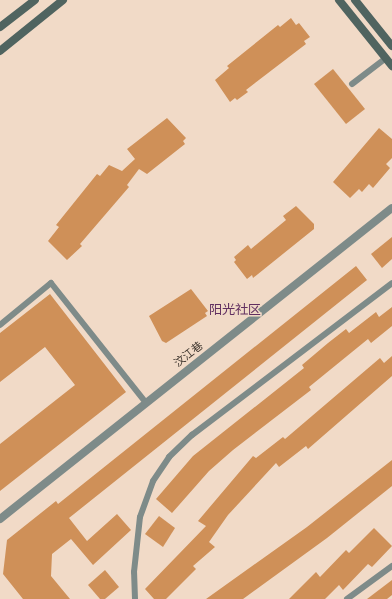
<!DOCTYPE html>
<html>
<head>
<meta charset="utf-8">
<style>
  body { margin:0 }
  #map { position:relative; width:392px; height:599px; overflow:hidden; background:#f1dac7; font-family:Karla,"Noto Sans SC",sans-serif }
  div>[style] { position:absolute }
  .building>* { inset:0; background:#cf9058 }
  .lane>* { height:6px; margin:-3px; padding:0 3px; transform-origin:3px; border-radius:3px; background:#7e8b89 }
  .street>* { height:8px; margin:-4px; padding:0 4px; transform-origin:4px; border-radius:4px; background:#7e8b89 }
  .secondary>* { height:8px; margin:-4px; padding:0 4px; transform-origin:4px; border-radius:4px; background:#506460 }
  span { translate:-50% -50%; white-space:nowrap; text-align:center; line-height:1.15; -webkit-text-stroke:3px #f1dac7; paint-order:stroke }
  .street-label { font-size:11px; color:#3e352e }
  .quarter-label { font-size:13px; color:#612f60 }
</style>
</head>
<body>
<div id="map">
  <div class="building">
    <i style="clip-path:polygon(291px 18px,296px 25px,299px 23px,310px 37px,304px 41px,306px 44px,246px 90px,248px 92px,237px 100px,235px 98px,230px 102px,215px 80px,229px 68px,227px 66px,278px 25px,280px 27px)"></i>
    <i style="clip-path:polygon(333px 69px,365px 109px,346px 124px,314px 84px)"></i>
    <i style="clip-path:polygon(167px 118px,186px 138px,183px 141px,185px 144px,147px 174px,139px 169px,127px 185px,129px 187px,80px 244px,82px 246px,67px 260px,48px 241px,59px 227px,56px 225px,97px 174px,100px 176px,109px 165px,122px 171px,135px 159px,127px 149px)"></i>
    <i style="clip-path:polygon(379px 128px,392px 139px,392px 158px,386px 164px,390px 168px,373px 188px,369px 184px,362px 192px,359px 189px,350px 198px,333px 182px)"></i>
    <i style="clip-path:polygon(296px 206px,314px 224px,314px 229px,253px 278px,252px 275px,247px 279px,234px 262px,236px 260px,234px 257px,248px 245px,251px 249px,286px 220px,283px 216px)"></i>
    <i style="clip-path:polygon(392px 237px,392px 259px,382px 268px,371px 254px)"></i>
    <i style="clip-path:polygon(356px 266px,367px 280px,69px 518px,87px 541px,117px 514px,131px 530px,93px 565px,71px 539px,52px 554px,51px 576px,70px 599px,23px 599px,3px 574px,7px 540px,56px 501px,58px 504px)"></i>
    <i style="clip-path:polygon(191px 289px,208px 311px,205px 313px,207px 316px,166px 343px,162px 341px,149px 316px)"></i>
    <i style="clip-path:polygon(50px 294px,126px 392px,0 491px,0 444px,75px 385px,45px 347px,0 382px,0 333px)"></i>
    <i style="clip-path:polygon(392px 307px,392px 326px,371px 343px,368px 339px,309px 387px,311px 390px,233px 450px,209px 471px,172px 513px,156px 499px,193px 456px,304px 368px,302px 365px,328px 343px,346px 329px,349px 333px,376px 312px,379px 317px)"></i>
    <i style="clip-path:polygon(392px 356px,392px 376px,308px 449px,306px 446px,279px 467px,276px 463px,228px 515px,209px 542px,215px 547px,193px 566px,196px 569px,166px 599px,154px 599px,145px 589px,206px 526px,198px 521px,253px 456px,256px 458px,283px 437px,285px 439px,380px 358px,384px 363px)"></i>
    <i style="clip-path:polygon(392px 460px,392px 486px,327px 538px,243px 599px,206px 599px,307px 527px)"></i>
    <i style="clip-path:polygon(159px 516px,175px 528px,163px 547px,145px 534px)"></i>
    <i style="clip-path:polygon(374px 528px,392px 546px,372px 567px,368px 564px,343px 590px,339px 585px,325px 599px,289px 599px,316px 572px,320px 577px,346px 550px,349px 553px)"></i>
    <i style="clip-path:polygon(105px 570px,119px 587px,105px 599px,100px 599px,88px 585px)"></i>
    <i style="clip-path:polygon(392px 580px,392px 595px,387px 599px,367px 599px)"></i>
  </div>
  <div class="lane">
    <i style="left:352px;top:84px;width:43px;rotate:-37.4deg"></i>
    <i style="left:0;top:325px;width:66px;rotate:-39.5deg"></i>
    <i style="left:51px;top:283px;width:153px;rotate:51.6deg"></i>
    <i style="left:135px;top:599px;width:27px;rotate:-92deg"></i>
    <i style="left:134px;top:572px;width:55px;rotate:-83.8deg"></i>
    <i style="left:140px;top:517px;width:38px;rotate:-70deg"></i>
    <i style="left:153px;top:481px;width:29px;rotate:-56deg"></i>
    <i style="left:169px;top:457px;width:32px;rotate:-44deg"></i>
    <i style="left:192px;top:435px;width:251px;rotate:-37.2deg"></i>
    <i style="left:347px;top:599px;width:56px;rotate:-36.3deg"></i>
  </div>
  <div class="street">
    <i style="left:0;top:519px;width:500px;rotate:-38.43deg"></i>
  </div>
  <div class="secondary">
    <i style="left:339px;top:0;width:85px;rotate:51.2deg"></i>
    <i style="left:355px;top:0;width:59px;rotate:51.2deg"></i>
    <i style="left:0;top:27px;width:44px;rotate:-37.6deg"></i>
    <i style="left:0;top:51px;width:81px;rotate:-39deg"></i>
  </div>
  <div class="street-label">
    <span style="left:189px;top:355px;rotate:-38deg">汶江巷</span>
  </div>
  <div class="quarter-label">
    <span style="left:235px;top:310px">阳光社区</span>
  </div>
</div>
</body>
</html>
